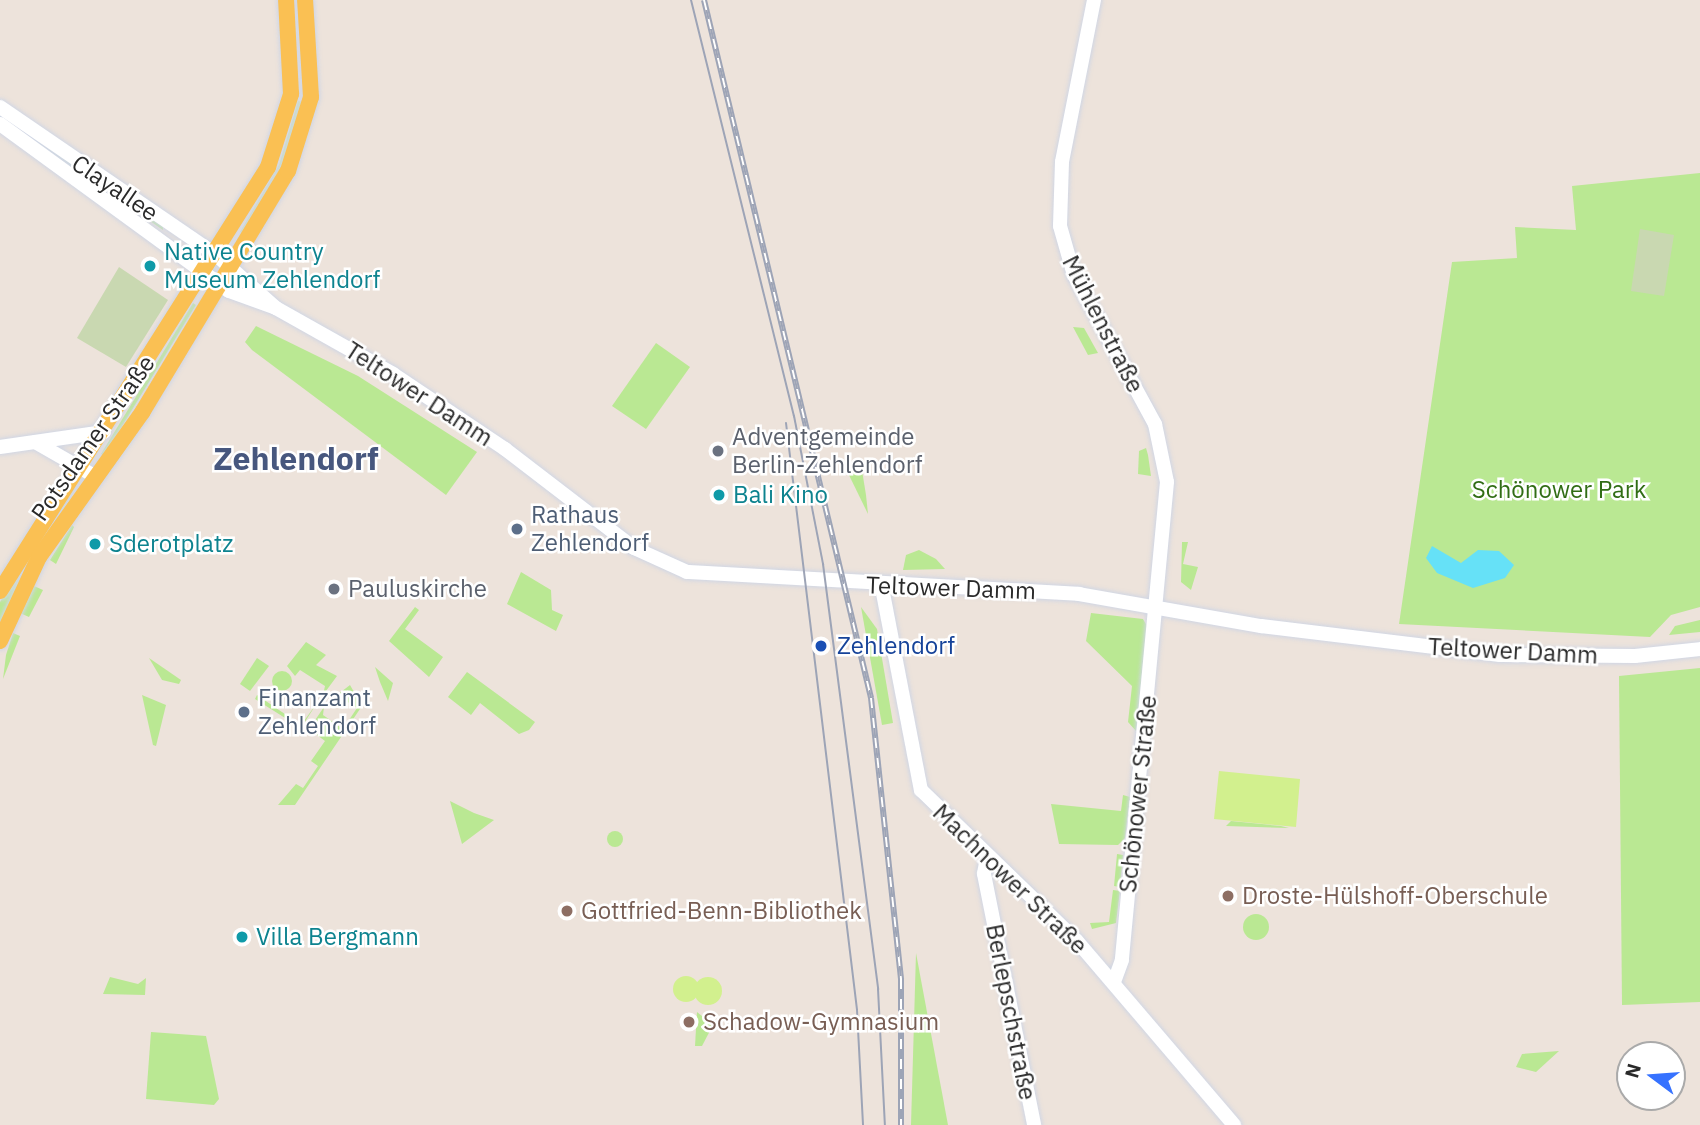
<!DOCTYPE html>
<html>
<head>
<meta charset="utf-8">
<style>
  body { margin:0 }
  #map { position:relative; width:1700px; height:1125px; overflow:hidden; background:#ede3db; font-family:"IBM Plex Sans",sans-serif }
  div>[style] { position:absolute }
  .green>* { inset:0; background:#bae893 }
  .round { border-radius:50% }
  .cemetery>* { inset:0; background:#c9d8b1 }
  .pitch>* { inset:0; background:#d2f08e }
  .water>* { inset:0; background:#66e1f7 }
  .roads { filter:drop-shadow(0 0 2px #d0d6e4) drop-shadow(0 0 2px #d0d6e4) }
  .secondary>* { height:14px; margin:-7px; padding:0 7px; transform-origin:7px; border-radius:7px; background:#fff }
  .primary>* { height:16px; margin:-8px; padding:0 8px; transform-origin:8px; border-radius:8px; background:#fac053 }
  .tram>* { height:2px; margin:-1px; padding:0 1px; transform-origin:1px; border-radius:1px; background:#9da4b6 }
  .rail>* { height:6px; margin-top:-3px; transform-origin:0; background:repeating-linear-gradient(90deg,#fff 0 10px,#9da4b6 0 20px); box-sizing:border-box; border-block:2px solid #9da4b6 }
  .dots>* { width:19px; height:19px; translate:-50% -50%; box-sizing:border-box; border:4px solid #fff; border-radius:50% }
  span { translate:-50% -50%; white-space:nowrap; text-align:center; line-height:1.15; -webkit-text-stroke:5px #fff; paint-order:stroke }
  .street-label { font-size:24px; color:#2a2a2a }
  .culture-label { font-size:24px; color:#0d838f }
  .left { translate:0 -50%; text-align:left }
  .worship-label { font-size:24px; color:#5b616d }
  .park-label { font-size:24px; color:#316d15 }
  .service-label { font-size:24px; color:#4e5e75 }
  .transit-label { font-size:24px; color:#164399 }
  .education-label { font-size:24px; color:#785e54 }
  .district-label { font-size:32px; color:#47577e; font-weight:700 }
  .north { position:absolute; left:1616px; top:1041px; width:70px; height:70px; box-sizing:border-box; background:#fff; border:2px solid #aaa; border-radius:50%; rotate:286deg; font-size:19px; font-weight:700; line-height:28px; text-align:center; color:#2a2a2a }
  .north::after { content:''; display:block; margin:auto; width:24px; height:32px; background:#3672ff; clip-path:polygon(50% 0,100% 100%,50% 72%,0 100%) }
</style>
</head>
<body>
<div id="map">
  <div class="green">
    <i style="clip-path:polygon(298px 101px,304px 102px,294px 144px,245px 234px,240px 232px,279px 165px)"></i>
    <i style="clip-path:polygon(0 113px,163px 227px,163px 230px,0 116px)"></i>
    <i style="clip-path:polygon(1700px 173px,1700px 607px,1671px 615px,1650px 637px,1399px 624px,1452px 262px,1517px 258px,1515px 227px,1576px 230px,1572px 186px)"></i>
    <i style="clip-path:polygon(193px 303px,196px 305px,104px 456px,101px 454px)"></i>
    <i style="clip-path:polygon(256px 326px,358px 376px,477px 452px,446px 495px,252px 350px,245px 342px)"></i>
    <i style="clip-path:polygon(1073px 327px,1084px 328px,1098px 353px,1088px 355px)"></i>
    <i style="clip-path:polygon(656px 343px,690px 367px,646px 429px,612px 406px)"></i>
    <i style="clip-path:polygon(1146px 448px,1148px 455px,1151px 476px,1138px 474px,1139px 451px)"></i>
    <i style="clip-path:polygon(860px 458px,866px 495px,868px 514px,847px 471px)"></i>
    <i style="clip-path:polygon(72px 486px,75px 488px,0 623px,0 602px)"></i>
    <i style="clip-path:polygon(72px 525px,74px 527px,56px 564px,50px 560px)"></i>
    <i style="clip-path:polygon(1182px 542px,1188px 542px,1183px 564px,1198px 567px,1191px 590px,1181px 582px)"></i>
    <i style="clip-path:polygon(919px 550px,936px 559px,945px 569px,903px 570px,906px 555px)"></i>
    <i style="clip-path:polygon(521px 572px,551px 590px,552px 610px,563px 615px,556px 631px,507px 604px)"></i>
    <i style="clip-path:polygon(34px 586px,43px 590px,29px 617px,20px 613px)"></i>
    <i style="clip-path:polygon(415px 607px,419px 610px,405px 629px,443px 657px,429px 677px,389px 641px)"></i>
    <i style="clip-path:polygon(861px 607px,877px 629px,893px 723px,882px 725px)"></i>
    <i style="clip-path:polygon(1091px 613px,1143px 619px,1147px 626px,1136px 731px,1128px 722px,1132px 686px,1086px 641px)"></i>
    <i style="clip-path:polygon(1700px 620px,1700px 632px,1669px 635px,1675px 626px)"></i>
    <i style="clip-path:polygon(13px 633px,20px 636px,3px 679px,6px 655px)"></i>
    <i style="clip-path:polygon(306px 642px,326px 655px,316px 665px,337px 676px,323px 695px,325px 686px,300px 670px,295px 676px,287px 666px)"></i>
    <i style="clip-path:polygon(149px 658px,181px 680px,179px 684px,162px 680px)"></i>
    <i style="clip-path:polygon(257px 658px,269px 666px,250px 691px,240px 684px)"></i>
    <i style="clip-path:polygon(375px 667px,393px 683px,388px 701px,380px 682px)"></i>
    <i style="clip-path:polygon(1700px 668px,1700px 1002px,1622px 1005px,1619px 676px)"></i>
    <i class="round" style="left:272px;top:671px;width:20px;height:20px"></i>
    <i style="clip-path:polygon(467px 672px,535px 722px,529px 730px,519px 734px,480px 703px,471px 715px,448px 697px)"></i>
    <i style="clip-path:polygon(350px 685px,362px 706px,295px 805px,278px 805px,296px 784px,303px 788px,318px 766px,311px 761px,325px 741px,309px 729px,324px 707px,323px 715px,343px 729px,357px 708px,337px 695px)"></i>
    <i style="clip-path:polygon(142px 695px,166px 705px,156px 746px,153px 745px)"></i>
    <i style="clip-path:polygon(257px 695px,301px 725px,317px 703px,301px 728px,255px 699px)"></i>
    <i style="clip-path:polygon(1123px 795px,1130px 797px,1125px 838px,1118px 845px,1059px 844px,1051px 804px,1121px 811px)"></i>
    <i style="clip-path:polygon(450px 801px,474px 813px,494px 820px,462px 844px)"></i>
    <i style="clip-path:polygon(1231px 821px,1281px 826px,1289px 828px,1226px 826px)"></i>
    <i class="round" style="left:607px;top:831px;width:16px;height:16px"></i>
    <i style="clip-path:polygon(1117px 854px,1123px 855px,1120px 887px,1114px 886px)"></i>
    <i style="clip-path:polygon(1113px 890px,1120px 891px,1116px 923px,1092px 929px,1090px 923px,1109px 922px)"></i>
    <i class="round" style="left:1243px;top:914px;width:26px;height:26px"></i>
    <i style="clip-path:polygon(916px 953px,948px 1125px,911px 1125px)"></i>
    <i style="clip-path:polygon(110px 977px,138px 984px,146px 978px,145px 995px,103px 994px)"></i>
    <i style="clip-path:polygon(697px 1012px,713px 1025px,702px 1046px,695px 1046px)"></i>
    <i style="clip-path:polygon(151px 1032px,206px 1036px,219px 1099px,214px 1105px,146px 1099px)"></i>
    <i style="clip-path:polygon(1559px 1051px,1536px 1072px,1516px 1067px,1522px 1054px)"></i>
  </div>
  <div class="cemetery">
    <i style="clip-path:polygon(1640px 229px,1674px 235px,1664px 296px,1631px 291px)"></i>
    <i style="clip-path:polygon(119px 267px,168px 300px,126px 367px,77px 338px)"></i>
  </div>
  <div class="pitch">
    <i style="clip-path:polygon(1219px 771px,1300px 779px,1296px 827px,1214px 819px)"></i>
    <i class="round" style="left:673px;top:976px;width:26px;height:26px"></i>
    <i class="round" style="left:694px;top:977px;width:28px;height:28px"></i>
  </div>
  <div class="water">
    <i style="clip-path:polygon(1432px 546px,1461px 563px,1478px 550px,1499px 551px,1514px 565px,1505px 578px,1473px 588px,1437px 573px,1426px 558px)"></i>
  </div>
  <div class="roads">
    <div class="secondary">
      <i style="left:1094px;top:0;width:165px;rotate:101.2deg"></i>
      <i style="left:1062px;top:162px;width:64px;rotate:91.8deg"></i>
      <i style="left:1060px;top:226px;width:51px;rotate:74.1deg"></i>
      <i style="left:1074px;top:275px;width:170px;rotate:61.5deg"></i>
      <i style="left:1155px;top:424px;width:59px;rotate:78.3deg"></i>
      <i style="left:1167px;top:482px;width:480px;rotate:95.4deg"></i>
      <i style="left:1122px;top:960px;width:23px;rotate:110deg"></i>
      <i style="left:0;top:107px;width:260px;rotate:34.4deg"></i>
      <i style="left:215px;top:254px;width:81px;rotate:41.5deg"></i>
      <i style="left:0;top:124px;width:283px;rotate:36.1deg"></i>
      <i style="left:229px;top:291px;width:50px;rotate:19.9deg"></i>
      <i style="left:276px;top:308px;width:134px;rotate:29.4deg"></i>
      <i style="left:393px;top:374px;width:135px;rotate:33.8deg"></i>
      <i style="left:505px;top:449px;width:163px;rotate:37.5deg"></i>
      <i style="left:634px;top:548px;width:58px;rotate:24.4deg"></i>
      <i style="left:687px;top:572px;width:393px;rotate:3.2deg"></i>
      <i style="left:1079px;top:594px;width:185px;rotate:10deg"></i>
      <i style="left:1261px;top:626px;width:241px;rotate:6.9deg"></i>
      <i style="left:1500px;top:655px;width:135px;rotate:0.4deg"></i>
      <i style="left:1635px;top:656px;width:65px;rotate:-6.1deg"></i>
      <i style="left:35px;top:442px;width:70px;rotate:29.8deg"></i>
      <i style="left:0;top:447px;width:105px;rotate:-8.2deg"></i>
      <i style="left:882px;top:588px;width:206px;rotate:79.1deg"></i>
      <i style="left:921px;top:790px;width:217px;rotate:44.1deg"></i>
      <i style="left:1077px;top:941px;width:242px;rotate:49.5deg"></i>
      <i style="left:987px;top:858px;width:16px;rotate:101deg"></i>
      <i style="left:984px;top:874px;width:256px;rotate:78.7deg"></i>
    </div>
    <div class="primary">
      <i style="left:0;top:591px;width:502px;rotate:-57.7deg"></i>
      <i style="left:268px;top:167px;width:77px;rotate:-72.5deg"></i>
      <i style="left:291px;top:94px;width:94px;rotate:-93deg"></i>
      <i style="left:0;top:641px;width:93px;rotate:-65.1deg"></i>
      <i style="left:39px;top:557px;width:179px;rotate:-54.5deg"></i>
      <i style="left:143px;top:411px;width:280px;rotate:-58.9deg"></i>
      <i style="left:288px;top:171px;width:77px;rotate:-72.7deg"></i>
      <i style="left:311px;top:97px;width:97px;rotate:-93.5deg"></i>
    </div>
  </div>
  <div class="tram">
    <i style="left:691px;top:0;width:429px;rotate:76.1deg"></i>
    <i style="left:794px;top:416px;width:151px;rotate:78.9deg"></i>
    <i style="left:823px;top:564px;width:429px;rotate:82.6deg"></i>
    <i style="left:878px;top:989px;width:136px;rotate:87.1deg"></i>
    <i style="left:786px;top:423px;width:591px;rotate:83.1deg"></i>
    <i style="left:857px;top:1010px;width:115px;rotate:87deg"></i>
  </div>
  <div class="rail">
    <i style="left:704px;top:0;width:718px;rotate:76.54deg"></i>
    <i style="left:871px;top:698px;width:283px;rotate:83.9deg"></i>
    <i style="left:901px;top:979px;width:146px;rotate:90deg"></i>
  </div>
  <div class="dots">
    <i style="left:150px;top:266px;background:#0f9aa8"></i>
    <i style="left:718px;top:451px;background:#6b7280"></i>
    <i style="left:719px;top:495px;background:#0f9aa8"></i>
    <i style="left:517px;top:529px;background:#5c6f8a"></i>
    <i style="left:95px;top:544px;background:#0f9aa8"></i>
    <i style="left:334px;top:589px;background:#6b7280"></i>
    <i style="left:821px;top:646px;background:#1a4fb4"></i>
    <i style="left:244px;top:712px;background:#5c6f8a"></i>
    <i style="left:1228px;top:896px;background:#8d6e63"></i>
    <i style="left:567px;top:911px;background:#8d6e63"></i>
    <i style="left:242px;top:937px;background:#0f9aa8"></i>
    <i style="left:689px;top:1022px;background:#8d6e63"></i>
  </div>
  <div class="street-label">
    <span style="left:115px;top:188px;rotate:34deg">Clayallee</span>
    <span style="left:1103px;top:324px;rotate:63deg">Mühlenstraße</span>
    <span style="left:419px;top:394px;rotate:33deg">Teltower Damm</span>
    <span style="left:93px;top:438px;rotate:-55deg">Potsdamer Straße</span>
    <span style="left:951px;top:588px;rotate:2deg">Teltower Damm</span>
    <span style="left:1513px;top:651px;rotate:3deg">Teltower Damm</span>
    <span style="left:1138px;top:794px;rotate:-84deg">Schönower Straße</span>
    <span style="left:1010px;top:879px;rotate:44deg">Machnower Straße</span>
    <span style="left:1011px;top:1012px;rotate:79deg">Berlepschstraße</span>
  </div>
  <div class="culture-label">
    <span class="left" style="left:164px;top:266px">Native Country<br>Museum Zehlendorf</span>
    <span class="left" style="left:733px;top:495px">Bali Kino</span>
    <span class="left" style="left:109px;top:544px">Sderotplatz</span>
    <span class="left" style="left:256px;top:937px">Villa Bergmann</span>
  </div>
  <div class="worship-label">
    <span class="left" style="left:732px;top:451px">Adventgemeinde<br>Berlin-Zehlendorf</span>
    <span class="left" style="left:348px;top:589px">Pauluskirche</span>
  </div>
  <div class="park-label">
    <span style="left:1559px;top:490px">Schönower Park</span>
  </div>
  <div class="service-label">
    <span class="left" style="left:531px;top:529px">Rathaus<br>Zehlendorf</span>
    <span class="left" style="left:258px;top:712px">Finanzamt<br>Zehlendorf</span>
  </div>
  <div class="transit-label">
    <span class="left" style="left:837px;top:646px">Zehlendorf</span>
  </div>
  <div class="education-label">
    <span class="left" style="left:1242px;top:896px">Droste-Hülshoff-Oberschule</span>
    <span class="left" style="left:581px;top:911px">Gottfried-Benn-Bibliothek</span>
    <span class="left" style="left:703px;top:1022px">Schadow-Gymnasium</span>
  </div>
  <div class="district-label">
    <span style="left:296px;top:458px">Zehlendorf</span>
  </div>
  <div class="north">N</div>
</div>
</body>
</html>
